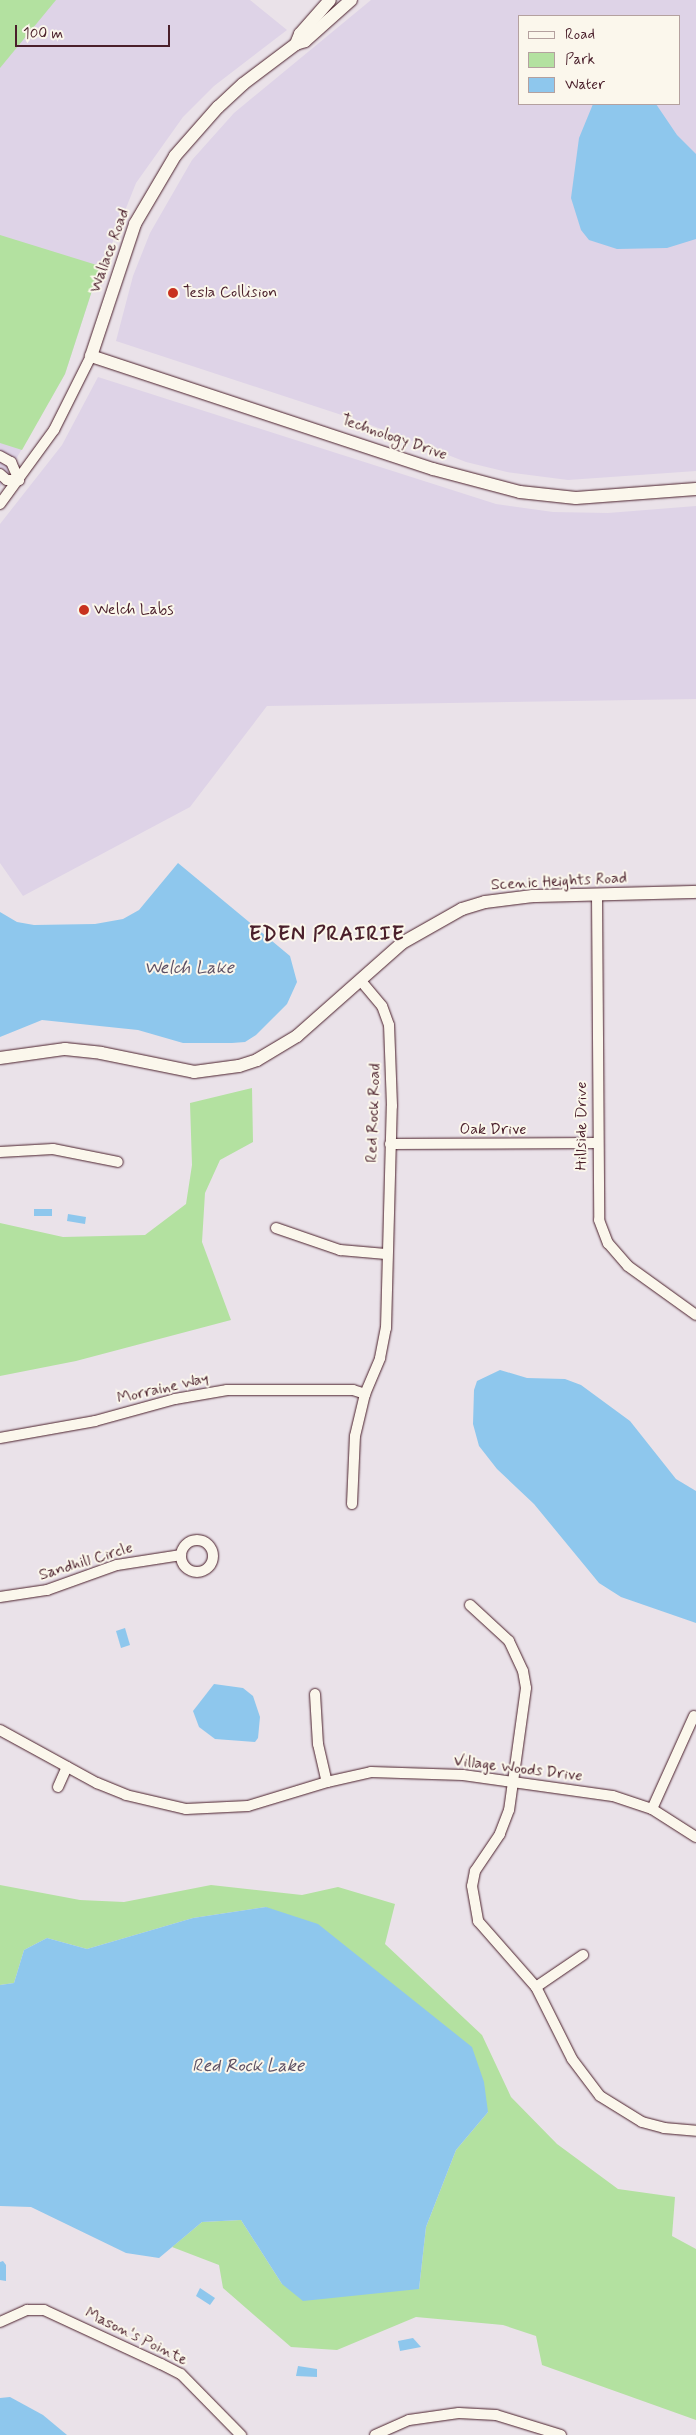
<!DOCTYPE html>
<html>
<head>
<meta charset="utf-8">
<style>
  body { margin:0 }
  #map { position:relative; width:696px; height:2435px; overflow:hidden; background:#eae2e9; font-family:Mynerve,sans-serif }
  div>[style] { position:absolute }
  .built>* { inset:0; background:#ded3e7 }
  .green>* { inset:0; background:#b3e1a0 }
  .water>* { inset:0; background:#8ec7ed }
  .roads { filter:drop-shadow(0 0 1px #4a1f2b) drop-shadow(0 0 1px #4a1f2b) }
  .minor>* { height:10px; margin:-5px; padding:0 5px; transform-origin:5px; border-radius:5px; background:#fbf7ec }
  .minor>.ring { margin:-5px; padding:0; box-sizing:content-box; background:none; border:10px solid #fbf7ec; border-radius:50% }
  .tertiary>* { height:12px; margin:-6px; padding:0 6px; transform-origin:6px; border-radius:6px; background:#fbf7ec }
  .dots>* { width:14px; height:14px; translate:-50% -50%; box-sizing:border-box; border:2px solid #fbf7ec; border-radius:50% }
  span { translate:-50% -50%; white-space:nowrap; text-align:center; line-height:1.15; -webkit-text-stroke:4px #fbf7ec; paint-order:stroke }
  .street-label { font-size:16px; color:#4a1f2b }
  .poi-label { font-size:16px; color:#4a1f2b }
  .left { translate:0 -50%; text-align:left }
  .water-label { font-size:18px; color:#5e5165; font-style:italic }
  .district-label { font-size:21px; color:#4a1f2b; font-weight:700; letter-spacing:1px }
  .legend { position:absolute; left:518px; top:15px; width:162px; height:90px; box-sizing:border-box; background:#fbf7ec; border:1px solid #b4a19f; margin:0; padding:6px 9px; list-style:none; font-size:15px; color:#4a1f2b }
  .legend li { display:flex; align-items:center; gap:10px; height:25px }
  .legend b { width:25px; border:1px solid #b4a19f }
  .scale { position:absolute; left:15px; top:25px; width:155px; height:22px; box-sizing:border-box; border:2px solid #4a1f2b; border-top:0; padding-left:6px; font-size:15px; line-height:18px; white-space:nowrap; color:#4a1f2b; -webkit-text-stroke:4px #fbf7ec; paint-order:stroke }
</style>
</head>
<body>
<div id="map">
  <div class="built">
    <i style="clip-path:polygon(0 0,250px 0,287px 30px,214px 86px,183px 117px,136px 183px,103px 266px,100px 266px,65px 374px,0 487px)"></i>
    <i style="clip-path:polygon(evenodd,371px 0,696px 0,696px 471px,568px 480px,507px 472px,466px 462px,363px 422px,116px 341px,133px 276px,150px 233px,192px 160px,234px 113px,371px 0,520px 16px,680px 16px,680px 104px,520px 104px,520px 16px)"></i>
    <i style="clip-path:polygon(98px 377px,496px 504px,553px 512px,608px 513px,696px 506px,696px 699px,267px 706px,190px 807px,23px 896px,0 863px,0 524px,62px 445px)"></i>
  </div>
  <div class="green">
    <i style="clip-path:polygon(0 0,56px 0,0 68px)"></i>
    <i style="clip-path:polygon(0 235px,100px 266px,65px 374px,22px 450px,0 443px)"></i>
    <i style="clip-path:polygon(252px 1088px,253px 1142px,220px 1160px,205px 1193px,202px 1242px,231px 1320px,76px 1361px,0 1376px,0 1223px,63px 1237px,145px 1235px,186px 1204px,192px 1165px,190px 1103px)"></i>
    <i style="clip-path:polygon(0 1885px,80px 1900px,124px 1902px,211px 1885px,302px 1895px,338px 1887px,395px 1904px,385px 1944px,482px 2035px,511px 2097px,557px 2144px,618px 2189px,675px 2197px,672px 2236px,696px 2249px,696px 2420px,542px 2365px,536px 2336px,503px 2325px,416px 2317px,337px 2350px,291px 2347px,223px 2288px,219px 2265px,172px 2247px,202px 2222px,241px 2220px,282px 2284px,419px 2289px,426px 2227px,456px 2150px,488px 2112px,266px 1907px,193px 1918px,87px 1949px,47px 1938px,24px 1950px,14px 1983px,0 1985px)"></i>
  </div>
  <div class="water">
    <i style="clip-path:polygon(593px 104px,656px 104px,677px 135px,696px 154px,696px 239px,667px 248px,617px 249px,589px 240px,581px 230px,571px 198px,579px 138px)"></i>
    <i style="clip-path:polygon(178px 863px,290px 956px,297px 982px,287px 1004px,256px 1035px,245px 1042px,232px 1043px,183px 1043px,138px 1030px,42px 1020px,0 1037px,0 912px,17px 922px,34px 925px,95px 924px,123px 919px,139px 910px)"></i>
    <i style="clip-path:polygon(34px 1209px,52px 1209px,52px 1216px,34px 1216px)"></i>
    <i style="clip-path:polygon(68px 1214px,86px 1217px,85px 1224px,67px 1221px)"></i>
    <i style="clip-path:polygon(500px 1370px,527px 1378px,565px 1379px,581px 1385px,630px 1421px,676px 1479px,696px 1491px,696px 1623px,621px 1597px,599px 1583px,534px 1504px,497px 1469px,479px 1446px,473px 1424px,474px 1390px,477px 1381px)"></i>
    <i style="clip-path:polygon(125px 1628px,130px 1645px,121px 1648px,116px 1631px)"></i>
    <i style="clip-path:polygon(214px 1684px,243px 1688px,253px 1696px,260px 1717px,258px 1738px,255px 1742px,215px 1739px,199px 1727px,193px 1711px)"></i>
    <i style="clip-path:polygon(266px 1907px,318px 1924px,472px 2047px,484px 2082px,488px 2112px,456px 2150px,426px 2227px,419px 2289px,303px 2301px,282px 2284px,241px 2220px,202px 2222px,159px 2258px,126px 2253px,31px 2207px,0 2206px,0 1985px,14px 1983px,24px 1950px,47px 1938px,87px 1949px,193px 1918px)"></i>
    <i style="clip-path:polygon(3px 2261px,6px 2265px,6px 2281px,0 2280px,0 2262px)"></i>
    <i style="clip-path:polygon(200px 2288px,215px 2298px,210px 2305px,196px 2296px)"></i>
    <i style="clip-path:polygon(413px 2338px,421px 2347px,400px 2351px,398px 2341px)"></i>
    <i style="clip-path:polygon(298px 2366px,317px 2369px,317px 2377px,296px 2376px)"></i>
    <i style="clip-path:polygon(10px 2397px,43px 2415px,67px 2435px,0 2435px,0 2398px)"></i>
  </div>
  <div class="roads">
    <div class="minor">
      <i style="left:0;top:456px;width:13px;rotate:29deg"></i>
      <i style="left:11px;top:462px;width:20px;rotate:66deg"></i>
      <i style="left:0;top:474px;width:9px;rotate:41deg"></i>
      <i style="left:7px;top:480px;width:12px"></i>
      <i style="left:0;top:504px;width:92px;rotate:-53.9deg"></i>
      <i style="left:54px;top:430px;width:83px;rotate:-63.4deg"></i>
      <i style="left:597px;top:894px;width:326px;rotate:89.6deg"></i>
      <i style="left:599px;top:1220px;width:25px;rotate:69deg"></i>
      <i style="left:608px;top:1243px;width:30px;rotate:49deg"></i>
      <i style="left:628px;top:1266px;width:84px;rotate:35.8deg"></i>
      <i style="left:390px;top:1144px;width:207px;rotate:-0.3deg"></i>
      <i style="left:0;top:1152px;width:53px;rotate:-3.2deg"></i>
      <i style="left:53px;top:1149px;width:66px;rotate:11.3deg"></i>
      <i style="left:276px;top:1228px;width:68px;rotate:19deg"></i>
      <i style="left:340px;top:1250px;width:46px;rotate:5deg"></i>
      <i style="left:0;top:1438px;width:97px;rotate:-10.1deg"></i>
      <i style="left:95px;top:1421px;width:83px;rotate:-15.4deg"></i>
      <i style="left:175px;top:1399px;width:53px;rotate:-9.8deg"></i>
      <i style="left:227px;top:1390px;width:126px"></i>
      <i style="left:353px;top:1390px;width:13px;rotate:18deg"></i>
      <i style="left:352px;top:1504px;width:68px;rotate:-87.5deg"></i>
      <i style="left:355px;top:1436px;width:43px;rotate:-76.6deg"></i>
      <i style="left:365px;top:1394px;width:39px;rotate:-67deg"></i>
      <i style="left:380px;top:1358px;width:31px;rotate:-79deg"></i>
      <i style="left:386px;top:1328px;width:222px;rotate:-88.5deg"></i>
      <i style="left:392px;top:1106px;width:81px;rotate:-92.1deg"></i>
      <i style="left:389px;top:1025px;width:20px;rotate:-110deg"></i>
      <i style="left:382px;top:1006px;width:33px;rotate:-130deg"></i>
      <i class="ring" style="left:181px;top:1540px;width:22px;height:22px"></i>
      <i style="left:0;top:1597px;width:48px;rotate:-8.5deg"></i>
      <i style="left:47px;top:1590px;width:74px;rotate:-19.7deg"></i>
      <i style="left:117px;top:1565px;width:65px;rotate:-8.9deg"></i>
      <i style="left:470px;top:1605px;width:53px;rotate:42.7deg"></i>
      <i style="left:509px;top:1641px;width:33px;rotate:65deg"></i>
      <i style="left:523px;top:1671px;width:17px;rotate:80deg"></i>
      <i style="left:526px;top:1688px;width:123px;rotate:97.9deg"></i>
      <i style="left:509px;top:1810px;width:26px;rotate:111deg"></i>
      <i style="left:500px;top:1834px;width:45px;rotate:124deg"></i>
      <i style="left:475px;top:1871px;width:15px;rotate:101deg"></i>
      <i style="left:472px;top:1886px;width:36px;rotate:80deg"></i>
      <i style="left:478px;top:1921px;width:88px;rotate:48.7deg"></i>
      <i style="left:536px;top:1987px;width:80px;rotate:63.4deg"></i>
      <i style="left:572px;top:2059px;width:46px;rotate:52.9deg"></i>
      <i style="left:600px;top:2096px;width:49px;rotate:31.8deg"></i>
      <i style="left:642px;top:2122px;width:23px;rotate:15deg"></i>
      <i style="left:664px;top:2128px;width:32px;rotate:5deg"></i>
      <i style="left:315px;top:1694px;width:50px;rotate:86.6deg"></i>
      <i style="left:318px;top:1744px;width:39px;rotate:77deg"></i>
      <i style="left:0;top:1730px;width:111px;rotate:28.7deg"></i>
      <i style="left:97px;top:1783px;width:31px;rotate:22deg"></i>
      <i style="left:126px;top:1795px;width:62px;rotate:13.1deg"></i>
      <i style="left:186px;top:1809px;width:62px;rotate:-2.8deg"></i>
      <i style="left:248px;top:1806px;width:83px;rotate:-16.9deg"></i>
      <i style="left:327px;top:1782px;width:45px;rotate:-12.8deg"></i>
      <i style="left:371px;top:1772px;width:92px;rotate:1.9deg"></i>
      <i style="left:463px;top:1775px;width:151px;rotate:8deg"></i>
      <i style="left:613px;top:1796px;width:41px;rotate:18.4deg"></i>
      <i style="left:652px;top:1809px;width:52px;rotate:32.5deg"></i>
      <i style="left:58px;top:1787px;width:22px;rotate:-66deg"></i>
      <i style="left:652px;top:1809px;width:102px;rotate:-65.7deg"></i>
      <i style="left:536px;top:1987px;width:57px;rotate:-34.2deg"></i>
      <i style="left:0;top:2322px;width:30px;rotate:-24deg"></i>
      <i style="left:27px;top:2310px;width:17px"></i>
      <i style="left:44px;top:2310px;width:129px;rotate:24.8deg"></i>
      <i style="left:161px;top:2364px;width:22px;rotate:27deg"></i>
      <i style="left:181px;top:2374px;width:86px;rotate:45.5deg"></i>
      <i style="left:375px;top:2435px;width:37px;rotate:-24deg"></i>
      <i style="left:409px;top:2420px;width:50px;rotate:-8deg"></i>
      <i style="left:459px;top:2413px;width:37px;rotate:3deg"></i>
      <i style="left:496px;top:2415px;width:68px;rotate:17.1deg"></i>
    </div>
    <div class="tertiary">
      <i style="left:351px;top:0;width:62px;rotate:138.3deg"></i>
      <i style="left:305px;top:41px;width:9px;rotate:162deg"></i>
      <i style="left:296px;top:44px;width:66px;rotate:143deg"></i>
      <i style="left:243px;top:84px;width:34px;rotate:137deg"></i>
      <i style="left:218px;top:107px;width:65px;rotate:131.3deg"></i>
      <i style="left:175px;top:156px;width:79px;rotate:120.5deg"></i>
      <i style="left:135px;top:224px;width:139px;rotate:108.4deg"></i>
      <i style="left:91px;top:356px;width:360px;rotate:18.3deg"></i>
      <i style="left:433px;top:469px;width:90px;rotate:14.8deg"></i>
      <i style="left:520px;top:492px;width:56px;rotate:6.1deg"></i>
      <i style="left:576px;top:498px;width:120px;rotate:-4.3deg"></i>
      <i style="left:296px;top:44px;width:11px;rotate:-68deg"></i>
      <i style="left:300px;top:34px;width:45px;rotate:-48.6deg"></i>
      <i style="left:0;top:1058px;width:66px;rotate:-7.9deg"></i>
      <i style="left:65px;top:1049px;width:36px;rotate:6deg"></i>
      <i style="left:101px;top:1053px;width:95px;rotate:11.5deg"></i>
      <i style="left:194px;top:1072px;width:45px;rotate:-7.6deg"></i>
      <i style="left:239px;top:1066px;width:19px;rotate:-18deg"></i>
      <i style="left:257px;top:1060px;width:47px;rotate:-31deg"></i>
      <i style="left:297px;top:1036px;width:140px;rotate:-41.5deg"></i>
      <i style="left:402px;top:943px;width:69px;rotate:-29.5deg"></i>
      <i style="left:462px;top:909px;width:24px;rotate:-17deg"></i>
      <i style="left:485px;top:902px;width:48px;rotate:-7.1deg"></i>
      <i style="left:533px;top:896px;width:163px;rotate:-1.4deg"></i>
    </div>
  </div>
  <div class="dots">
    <i style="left:173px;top:293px;background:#c8321e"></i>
    <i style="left:84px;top:610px;background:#c8321e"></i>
  </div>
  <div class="street-label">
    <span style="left:110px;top:251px;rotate:-70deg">Wallace Road</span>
    <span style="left:394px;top:438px;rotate:19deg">Technology Drive</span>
    <span style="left:559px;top:882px;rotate:-3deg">Scenic Heights Road</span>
    <span style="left:374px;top:1113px;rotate:-88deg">Red Rock Road</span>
    <span style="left:582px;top:1126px;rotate:-90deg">Hillside Drive</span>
    <span style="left:493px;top:1130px">Oak Drive</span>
    <span style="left:163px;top:1389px;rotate:-13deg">Morraine Way</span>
    <span style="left:86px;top:1562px;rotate:-17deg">Sandhill Circle</span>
    <span style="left:518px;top:1769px;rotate:7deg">Village Woods Drive</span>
    <span style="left:136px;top:2337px;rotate:26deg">Mason's Pointe</span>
  </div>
  <div class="poi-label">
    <span class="left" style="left:183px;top:293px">Tesla Collision</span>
    <span class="left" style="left:94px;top:610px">Welch Labs</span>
  </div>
  <div class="water-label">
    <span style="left:189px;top:968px">Welch Lake</span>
    <span style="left:248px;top:2066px">Red Rock Lake</span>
  </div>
  <div class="district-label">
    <span style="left:327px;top:934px">EDEN PRAIRIE</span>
  </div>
  <ul class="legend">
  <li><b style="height:6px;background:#fbf7ec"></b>Road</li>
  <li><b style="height:14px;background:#b3e1a0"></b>Park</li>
  <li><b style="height:14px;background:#8ec7ed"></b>Water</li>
  </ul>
  <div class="scale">100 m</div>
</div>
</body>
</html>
